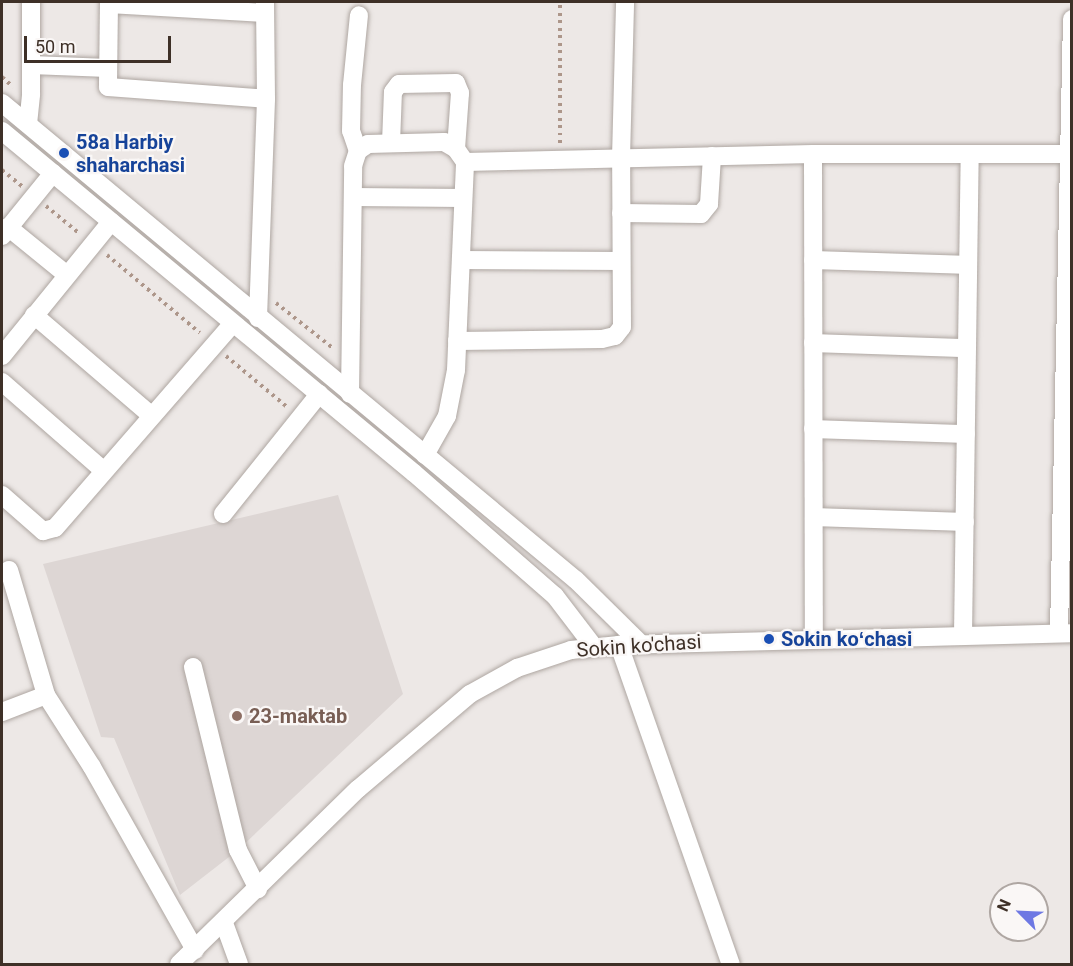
<!DOCTYPE html>
<html>
<head>
<meta charset="utf-8">
<style>
  body { margin:0 }
  #map { position:relative; width:1073px; height:966px; overflow:hidden; background:#ede8e6; font-family:Roboto,sans-serif }
  div>[style] { position:absolute }
  .built>* { inset:0; background:#ddd6d4 }
  .path>* { height:4px; margin-top:-2px; transform-origin:0; background:repeating-linear-gradient(90deg,#ad968a 0 3px,transparent 0 7.5px) }
  .roads { filter:drop-shadow(0 0 2px #aea6a1) drop-shadow(0 0 2px #aea6a1) }
  .minor>* { height:18px; margin:-9px; padding:0 9px; transform-origin:9px; border-radius:9px; background:#fff }
  .dots>* { width:16px; height:16px; translate:-50% -50%; box-sizing:border-box; border:3px solid #faf7f6; border-radius:50% }
  span { translate:-50% -50%; white-space:nowrap; text-align:center; line-height:1.15; -webkit-text-stroke:4.5px #faf7f6; paint-order:stroke }
  .transit-label { font-size:20px; color:#164399; font-weight:700 }
  .left { translate:0 -50%; text-align:left }
  .street-label { font-size:20px; color:#3e3027 }
  .education-label { font-size:20px; color:#785e54; font-weight:700 }
  .frame { position:absolute; inset:0; border:3px solid #3e3027; pointer-events:none }
  .north { position:absolute; left:989px; top:882px; width:60px; height:60px; box-sizing:border-box; background:#faf7f6; border:2px solid #afa7a3; border-radius:50%; rotate:294deg; font-size:16px; font-weight:700; line-height:24px; text-align:center; color:#3e3027 }
  .north::after { content:''; display:block; margin:auto; width:21px; height:27px; background:#6e78e3; clip-path:polygon(50% 0,100% 100%,50% 72%,0 100%) }
  .scale { position:absolute; left:24px; top:36px; width:147px; height:27px; box-sizing:border-box; border:3px solid #3e3027; border-top:0; padding-left:8px; font-size:18px; line-height:21px; white-space:nowrap; color:#3e3027; -webkit-text-stroke:4px #faf7f6; paint-order:stroke }
</style>
</head>
<body>
<div id="map">
  <div class="built">
    <i style="clip-path:polygon(338px 495px,403px 694px,238px 850px,180px 895px,114px 738px,101px 737px,43px 564px)"></i>
  </div>
  <div class="path">
    <i style="left:2px;top:77px;width:15px;rotate:42deg"></i>
    <i style="left:560px;top:143px;width:141px;rotate:-90deg"></i>
    <i style="left:2px;top:170px;width:26px;rotate:39deg"></i>
    <i style="left:46px;top:206px;width:44px;rotate:39.5deg"></i>
    <i style="left:107px;top:255px;width:121px;rotate:40deg"></i>
    <i style="left:276px;top:303px;width:74px;rotate:38.4deg"></i>
    <i style="left:226px;top:356px;width:80px;rotate:39.9deg"></i>
  </div>
  <div class="roads">
    <div class="minor">
      <i style="left:109px;top:2px;width:85px;rotate:90.7deg"></i>
      <i style="left:108px;top:87px;width:158px;rotate:4.3deg"></i>
      <i style="left:109px;top:4px;width:156px;rotate:3.3deg"></i>
      <i style="left:31px;top:65px;width:77px;rotate:2.2deg"></i>
      <i style="left:2px;top:103px;width:746px;rotate:39.73deg"></i>
      <i style="left:576px;top:580px;width:91px;rotate:44.6deg"></i>
      <i style="left:28px;top:124px;width:30px;rotate:-84deg"></i>
      <i style="left:31px;top:94px;width:92px;rotate:-90deg"></i>
      <i style="left:2px;top:131px;width:535px;rotate:39.7deg"></i>
      <i style="left:414px;top:473px;width:187px;rotate:41.1deg"></i>
      <i style="left:555px;top:596px;width:64px;rotate:52.6deg"></i>
      <i style="left:391px;top:143px;width:51px;rotate:-87.8deg"></i>
      <i style="left:393px;top:92px;width:10px;rotate:-53deg"></i>
      <i style="left:399px;top:84px;width:57px;rotate:-1deg"></i>
      <i style="left:456px;top:83px;width:11px;rotate:68deg"></i>
      <i style="left:460px;top:93px;width:56px;rotate:94.1deg"></i>
      <i style="left:358px;top:151px;width:21px;rotate:-109deg"></i>
      <i style="left:351px;top:131px;width:46px;rotate:-88.8deg"></i>
      <i style="left:352px;top:85px;width:70px;rotate:-84.3deg"></i>
      <i style="left:813px;top:154px;width:483px;rotate:89.9deg"></i>
      <i style="left:353px;top:197px;width:110px;rotate:0.5deg"></i>
      <i style="left:621px;top:213px;width:80px;rotate:0.7deg"></i>
      <i style="left:701px;top:214px;width:13px;rotate:-51deg"></i>
      <i style="left:709px;top:204px;width:48px;rotate:-86.4deg"></i>
      <i style="left:8px;top:227px;width:76px;rotate:39.1deg"></i>
      <i style="left:2px;top:236px;width:81px;rotate:-51deg"></i>
      <i style="left:461px;top:260px;width:160px;rotate:0.4deg"></i>
      <i style="left:813px;top:260px;width:155px;rotate:1.8deg"></i>
      <i style="left:34px;top:315px;width:155px;rotate:40.6deg"></i>
      <i style="left:258px;top:318px;width:219px;rotate:-87.9deg"></i>
      <i style="left:266px;top:99px;width:97px;rotate:-90.6deg"></i>
      <i style="left:457px;top:341px;width:145px;rotate:-0.8deg"></i>
      <i style="left:602px;top:339px;width:13px;rotate:-13deg"></i>
      <i style="left:615px;top:336px;width:11px;rotate:-52deg"></i>
      <i style="left:622px;top:327px;width:169px;rotate:-90.3deg"></i>
      <i style="left:621px;top:158px;width:156px;rotate:-88.5deg"></i>
      <i style="left:813px;top:343px;width:154px;rotate:1.9deg"></i>
      <i style="left:2px;top:356px;width:173px;rotate:-50.9deg"></i>
      <i style="left:2px;top:382px;width:135px;rotate:41.1deg"></i>
      <i style="left:350px;top:394px;width:228px;rotate:-89.2deg"></i>
      <i style="left:353px;top:166px;width:16px;rotate:-72deg"></i>
      <i style="left:358px;top:151px;width:12px;rotate:-35deg"></i>
      <i style="left:368px;top:144px;width:76px;rotate:-1.5deg"></i>
      <i style="left:444px;top:142px;width:14px;rotate:30deg"></i>
      <i style="left:456px;top:149px;width:16px;rotate:55deg"></i>
      <i style="left:813px;top:429px;width:153px;rotate:1.9deg"></i>
      <i style="left:425px;top:455px;width:45px;rotate:-60.6deg"></i>
      <i style="left:447px;top:416px;width:47px;rotate:-78.9deg"></i>
      <i style="left:456px;top:370px;width:208px;rotate:-87.5deg"></i>
      <i style="left:465px;top:162px;width:348px;rotate:-1.3deg"></i>
      <i style="left:813px;top:154px;width:259px"></i>
      <i style="left:2px;top:495px;width:55px;rotate:41.3deg"></i>
      <i style="left:43px;top:531px;width:12px;rotate:-14deg"></i>
      <i style="left:55px;top:528px;width:271px;rotate:-49deg"></i>
      <i style="left:223px;top:514px;width:154px;rotate:-51.3deg"></i>
      <i style="left:814px;top:517px;width:151px;rotate:1.9deg"></i>
      <i style="left:9px;top:570px;width:130px;rotate:73.5deg"></i>
      <i style="left:46px;top:695px;width:85px;rotate:57.4deg"></i>
      <i style="left:92px;top:767px;width:210px;rotate:60.6deg"></i>
      <i style="left:1059px;top:633px;width:614px;rotate:-88.79deg"></i>
      <i style="left:963px;top:635px;width:481px;rotate:-89.2deg"></i>
      <i style="left:619px;top:645px;width:338px;rotate:70.7deg"></i>
      <i style="left:193px;top:667px;width:188px;rotate:76.2deg"></i>
      <i style="left:238px;top:850px;width:44px;rotate:62.9deg"></i>
      <i style="left:2px;top:712px;width:47px;rotate:-21.1deg"></i>
      <i style="left:224px;top:923px;width:44px;rotate:69.9deg"></i>
      <i style="left:179px;top:964px;width:250px;rotate:-44.4deg"></i>
      <i style="left:358px;top:789px;width:147px;rotate:-40.3deg"></i>
      <i style="left:470px;top:694px;width:54px;rotate:-29deg"></i>
      <i style="left:517px;top:668px;width:57px;rotate:-18.4deg"></i>
      <i style="left:571px;top:650px;width:48px;rotate:-5.9deg"></i>
      <i style="left:619px;top:645px;width:453px;rotate:-1.5deg"></i>
    </div>
  </div>
  <div class="dots">
    <i style="left:64px;top:153px;background:#1a4fb4"></i>
    <i style="left:769px;top:639px;background:#1a4fb4"></i>
    <i style="left:237px;top:716px;background:#8d6e63"></i>
  </div>
  <div class="transit-label">
    <span class="left" style="left:76px;top:154px">58a Harbiy<br>shaharchasi</span>
    <span class="left" style="left:781px;top:639px">Sokin koʻchasi</span>
  </div>
  <div class="street-label">
    <span style="left:639px;top:646px;rotate:-4deg">Sokin ko'chasi</span>
  </div>
  <div class="education-label">
    <span class="left" style="left:249px;top:716px">23-maktab</span>
  </div>
  <div class="frame"></div>
  <div class="north">N</div>
  <div class="scale">50 m</div>
</div>
</body>
</html>
